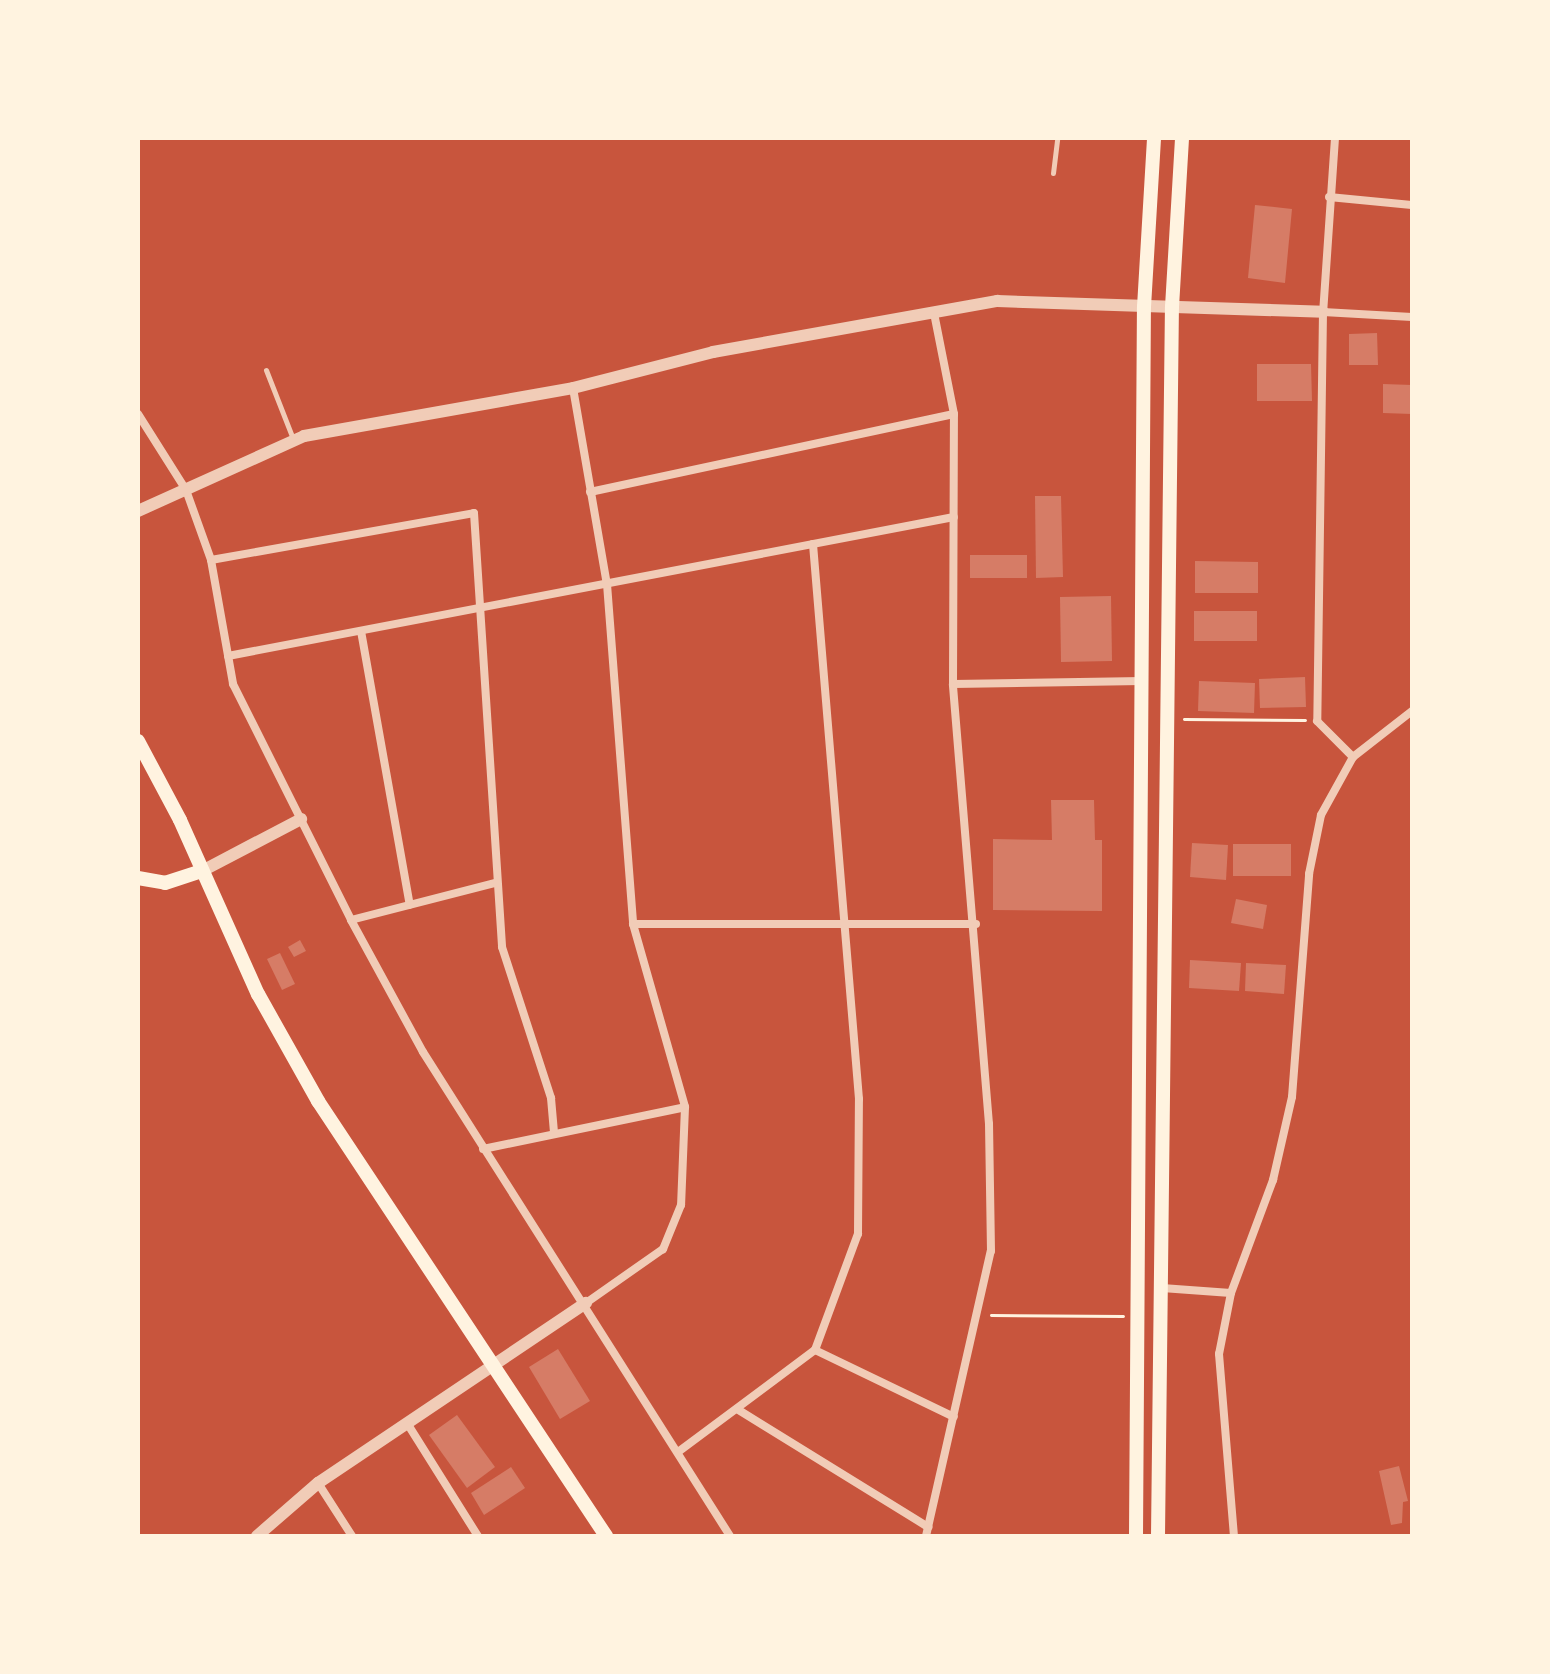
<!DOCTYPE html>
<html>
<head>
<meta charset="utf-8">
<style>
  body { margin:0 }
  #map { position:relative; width:1550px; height:1674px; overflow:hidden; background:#c8553d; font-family:Cabin,sans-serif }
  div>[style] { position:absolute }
  .building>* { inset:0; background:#d67c66 }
  .path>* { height:3px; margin:-1.5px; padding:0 1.5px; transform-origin:1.5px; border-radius:1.5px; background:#fff3e0 }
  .service>* { height:5px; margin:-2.5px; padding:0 2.5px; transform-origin:2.5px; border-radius:2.5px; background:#f1ccb7 }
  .minor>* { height:8px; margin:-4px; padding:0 4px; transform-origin:4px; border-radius:4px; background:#f1ccb7 }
  .tertiary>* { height:12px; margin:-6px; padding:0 6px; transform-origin:6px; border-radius:6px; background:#f1ccb7 }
  .secondary>* { height:14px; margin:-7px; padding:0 7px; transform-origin:7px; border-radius:7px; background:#fff3e0 }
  span { translate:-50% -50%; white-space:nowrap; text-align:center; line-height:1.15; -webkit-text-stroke:6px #fff3e0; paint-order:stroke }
  .frame { position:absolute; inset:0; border:140px solid #fff3e0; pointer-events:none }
</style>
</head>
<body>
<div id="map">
  <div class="building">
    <i style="clip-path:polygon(1255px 205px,1292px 209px,1285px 283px,1248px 278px)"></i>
    <i style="clip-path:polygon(1377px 333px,1378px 365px,1349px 365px,1349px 334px)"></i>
    <i style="clip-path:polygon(1257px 364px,1311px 364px,1312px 401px,1257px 401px)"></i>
    <i style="clip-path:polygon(1383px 384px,1412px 385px,1412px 414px,1383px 413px)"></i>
    <i style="clip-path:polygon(1035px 496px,1061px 496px,1063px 577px,1036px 578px)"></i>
    <i style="clip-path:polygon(970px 555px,1027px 555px,1027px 578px,970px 578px)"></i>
    <i style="clip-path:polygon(1195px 561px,1258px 562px,1258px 593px,1195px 593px)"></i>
    <i style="clip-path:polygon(1111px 596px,1112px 661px,1061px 662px,1060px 597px)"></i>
    <i style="clip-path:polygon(1194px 611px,1257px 611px,1257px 641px,1194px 641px)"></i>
    <i style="clip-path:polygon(1305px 677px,1306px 707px,1260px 708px,1259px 679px)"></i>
    <i style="clip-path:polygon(1199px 681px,1255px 683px,1254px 713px,1198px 711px)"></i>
    <i style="clip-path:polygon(1051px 800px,1094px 800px,1095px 840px,1102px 840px,1102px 911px,993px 910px,993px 839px,1052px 840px)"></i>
    <i style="clip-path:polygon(1192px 843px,1228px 845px,1226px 880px,1190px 877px)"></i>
    <i style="clip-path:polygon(1233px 844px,1291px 844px,1291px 876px,1233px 876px)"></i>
    <i style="clip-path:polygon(1236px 899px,1267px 905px,1263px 929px,1231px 923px)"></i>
    <i style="clip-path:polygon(300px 940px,306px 951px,294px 957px,288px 947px)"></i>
    <i style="clip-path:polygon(280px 953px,295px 984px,282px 990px,267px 959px)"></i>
    <i style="clip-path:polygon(1190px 960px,1241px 963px,1239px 991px,1189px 988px)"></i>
    <i style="clip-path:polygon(1246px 963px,1286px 965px,1284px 994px,1245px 991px)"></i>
    <i style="clip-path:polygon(558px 1349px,590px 1401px,560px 1419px,529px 1367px)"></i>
    <i style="clip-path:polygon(457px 1415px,495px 1467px,467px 1488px,429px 1435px)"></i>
    <i style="clip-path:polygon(1399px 1466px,1408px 1501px,1403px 1502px,1402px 1523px,1391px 1525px,1379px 1471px)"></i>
    <i style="clip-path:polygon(511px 1467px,525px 1488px,484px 1515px,471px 1493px)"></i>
  </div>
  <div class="path">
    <i style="left:1184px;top:719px;width:121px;rotate:0.5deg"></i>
    <i style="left:991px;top:1315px;width:132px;rotate:0.4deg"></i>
  </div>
  <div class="service">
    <i style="left:1053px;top:173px;width:35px;rotate:-83deg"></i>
    <i style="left:266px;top:370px;width:74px;rotate:68.6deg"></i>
  </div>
  <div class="minor">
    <i style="left:1335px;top:138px;width:174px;rotate:93.9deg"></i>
    <i style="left:1323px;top:312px;width:409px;rotate:90.8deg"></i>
    <i style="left:1317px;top:721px;width:51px;rotate:45deg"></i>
    <i style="left:1329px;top:197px;width:83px;rotate:5.5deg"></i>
    <i style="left:1323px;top:312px;width:89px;rotate:3.2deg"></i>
    <i style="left:573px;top:388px;width:199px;rotate:80.2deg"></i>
    <i style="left:607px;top:584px;width:341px;rotate:85.6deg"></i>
    <i style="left:633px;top:924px;width:190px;rotate:74.1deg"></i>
    <i style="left:685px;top:1107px;width:98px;rotate:92.3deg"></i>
    <i style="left:681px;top:1205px;width:48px;rotate:112.2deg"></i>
    <i style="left:663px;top:1249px;width:94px;rotate:145deg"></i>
    <i style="left:138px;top:414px;width:90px;rotate:57.7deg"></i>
    <i style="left:186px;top:490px;width:74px;rotate:70.3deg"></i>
    <i style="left:211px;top:560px;width:126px;rotate:79.9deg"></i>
    <i style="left:233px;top:684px;width:264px;rotate:63.4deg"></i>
    <i style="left:351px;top:920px;width:150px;rotate:61.4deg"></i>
    <i style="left:423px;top:1052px;width:573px;rotate:57.61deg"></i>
    <i style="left:590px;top:492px;width:372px;rotate:-12.1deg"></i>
    <i style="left:211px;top:560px;width:267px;rotate:-10.1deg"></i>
    <i style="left:474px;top:513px;width:435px;rotate:86.3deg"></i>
    <i style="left:502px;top:947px;width:159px;rotate:72deg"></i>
    <i style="left:551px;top:1098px;width:34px;rotate:85deg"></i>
    <i style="left:361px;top:631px;width:278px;rotate:79.9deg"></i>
    <i style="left:228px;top:656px;width:739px;rotate:-10.84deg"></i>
    <i style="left:953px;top:684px;width:189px;rotate:-0.9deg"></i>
    <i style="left:351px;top:920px;width:149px;rotate:-14.4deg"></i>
    <i style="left:633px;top:924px;width:343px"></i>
    <i style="left:483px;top:1149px;width:206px;rotate:-11.7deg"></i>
    <i style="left:1162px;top:1288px;width:69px;rotate:4.1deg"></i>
    <i style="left:1231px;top:1293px;width:121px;rotate:-69.6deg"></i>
    <i style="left:1273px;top:1180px;width:85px;rotate:-77.1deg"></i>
    <i style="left:1292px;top:1097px;width:224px;rotate:-85.6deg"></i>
    <i style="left:1309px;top:874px;width:60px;rotate:-78.5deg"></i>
    <i style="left:1321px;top:815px;width:66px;rotate:-61.1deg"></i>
    <i style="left:1353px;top:757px;width:75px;rotate:-37.9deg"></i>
    <i style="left:1231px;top:1293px;width:62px;rotate:101.1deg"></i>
    <i style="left:1219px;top:1354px;width:183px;rotate:85.3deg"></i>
    <i style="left:815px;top:1350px;width:154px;rotate:25.7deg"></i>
    <i style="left:737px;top:1409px;width:225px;rotate:31.7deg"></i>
    <i style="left:407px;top:1423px;width:133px;rotate:57.9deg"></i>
    <i style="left:678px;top:1452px;width:171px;rotate:-36.7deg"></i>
    <i style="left:815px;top:1350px;width:124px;rotate:-69.7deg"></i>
    <i style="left:858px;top:1234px;width:135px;rotate:-89.6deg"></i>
    <i style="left:859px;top:1099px;width:557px;rotate:-94.74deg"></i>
    <i style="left:318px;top:1483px;width:63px;rotate:57.3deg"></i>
    <i style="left:926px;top:1536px;width:292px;rotate:-77.2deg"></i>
    <i style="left:991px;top:1251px;width:127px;rotate:-90.9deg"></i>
    <i style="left:989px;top:1124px;width:441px;rotate:-94.7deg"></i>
    <i style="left:953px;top:684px;width:270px;rotate:-89.8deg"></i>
    <i style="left:954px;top:414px;width:103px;rotate:-101.2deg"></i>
  </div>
  <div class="tertiary">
    <i style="left:138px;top:511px;width:182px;rotate:-24.3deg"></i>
    <i style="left:304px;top:436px;width:273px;rotate:-10.1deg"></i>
    <i style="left:573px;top:388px;width:145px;rotate:-14.4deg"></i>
    <i style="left:713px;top:352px;width:289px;rotate:-10.2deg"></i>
    <i style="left:997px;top:301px;width:326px;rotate:1.9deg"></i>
    <i style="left:202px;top:871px;width:112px;rotate:-27.7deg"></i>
    <i style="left:257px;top:1536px;width:81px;rotate:-41deg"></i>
    <i style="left:318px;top:1483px;width:323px;rotate:-33.9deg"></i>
  </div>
  <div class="secondary">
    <i style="left:138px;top:741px;width:89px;rotate:62deg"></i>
    <i style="left:180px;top:820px;width:191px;rotate:65.9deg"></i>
    <i style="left:258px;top:994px;width:123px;rotate:60.7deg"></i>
    <i style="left:318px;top:1101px;width:522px;rotate:56.49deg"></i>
    <i style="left:138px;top:878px;width:27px;rotate:10deg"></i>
    <i style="left:165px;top:883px;width:39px;rotate:-18deg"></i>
    <i style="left:1136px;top:1536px;width:1229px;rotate:-89.63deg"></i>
    <i style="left:1144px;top:307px;width:169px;rotate:-86.6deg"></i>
    <i style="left:1158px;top:1536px;width:1229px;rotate:-89.35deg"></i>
    <i style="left:1172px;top:307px;width:169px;rotate:-86.6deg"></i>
  </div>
  <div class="frame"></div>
</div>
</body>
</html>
